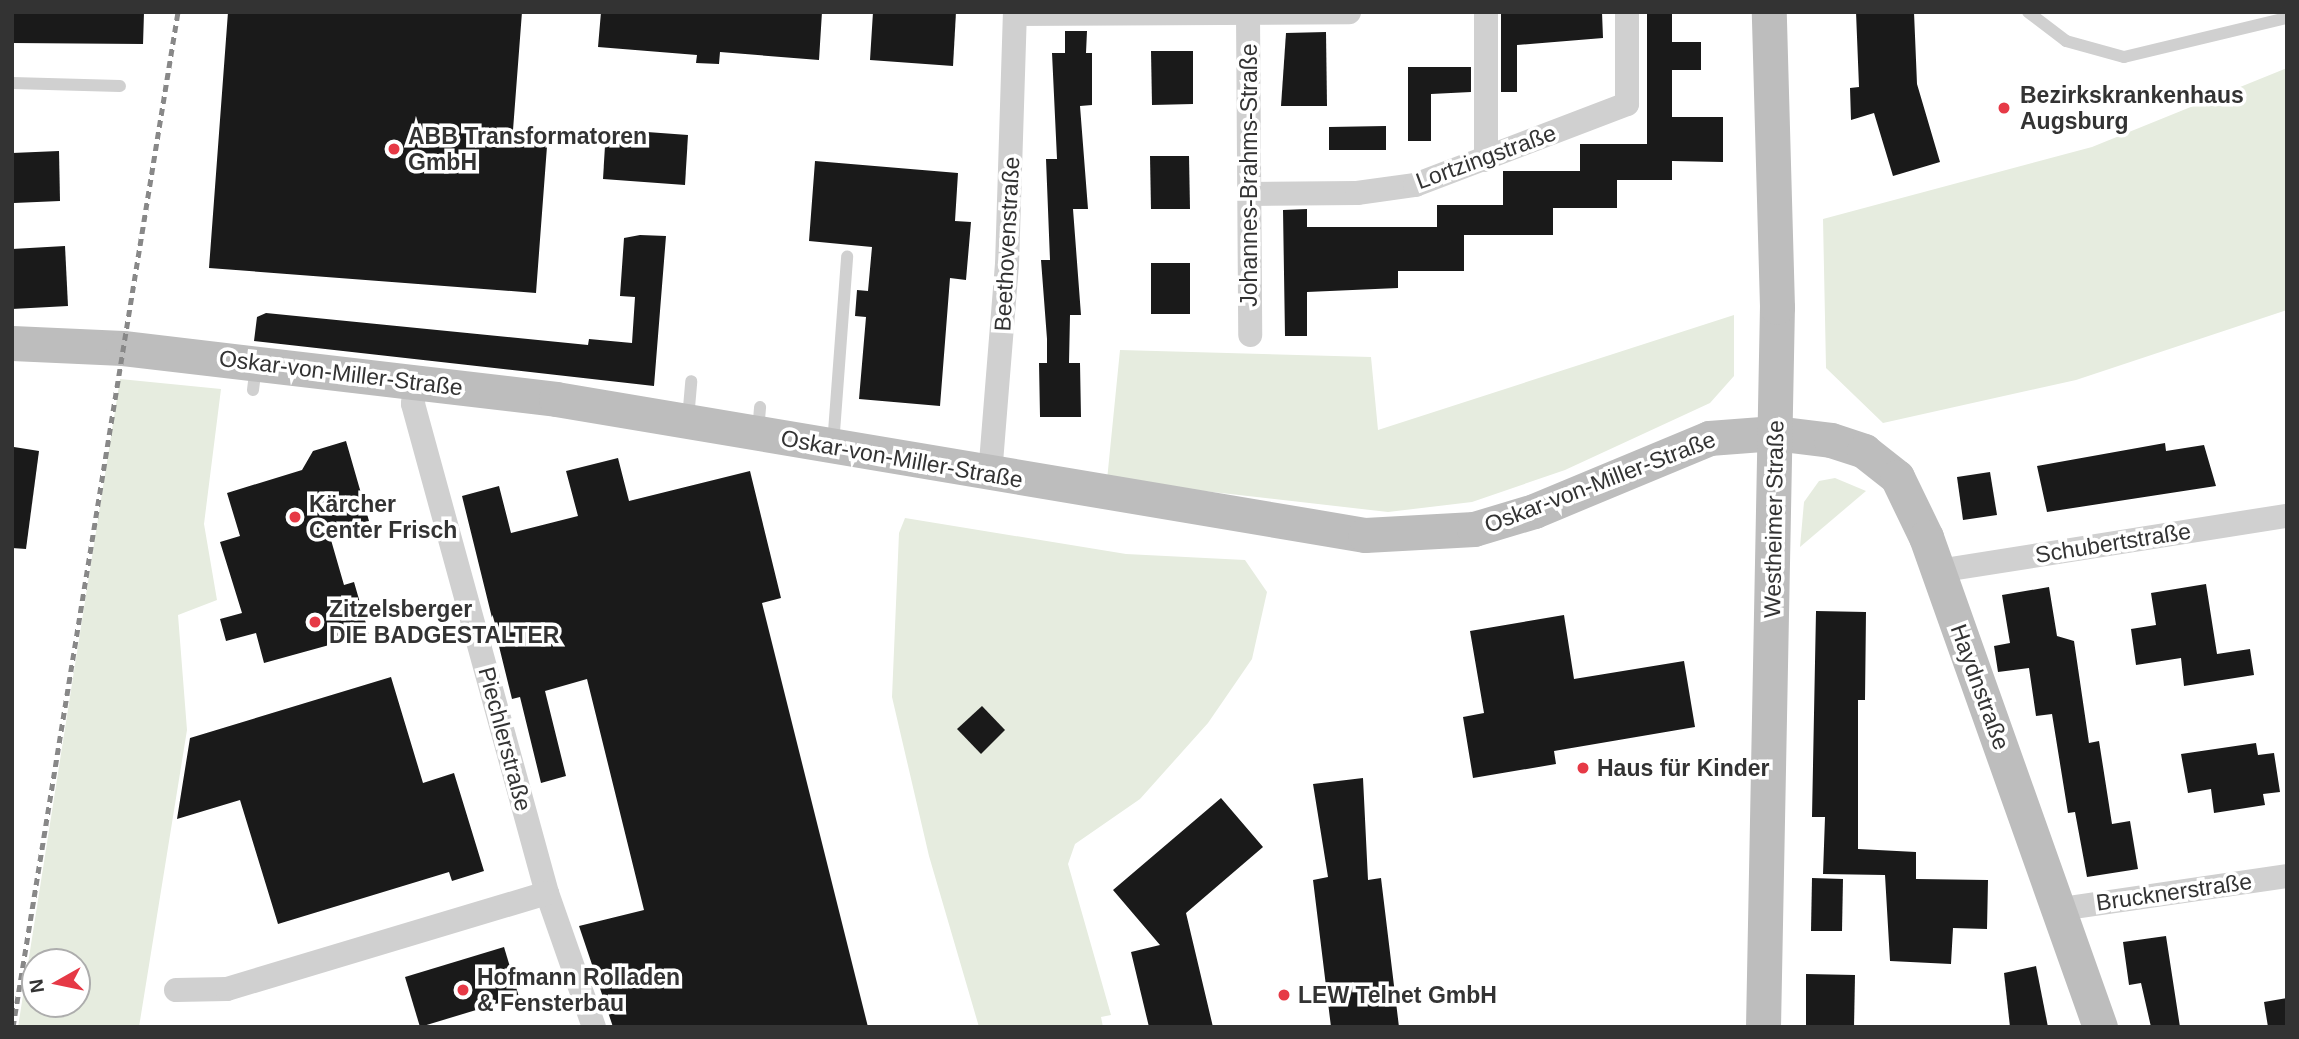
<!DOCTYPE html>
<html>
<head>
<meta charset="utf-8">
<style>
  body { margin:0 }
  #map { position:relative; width:2299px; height:1039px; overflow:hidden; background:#fff; font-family:Arial,sans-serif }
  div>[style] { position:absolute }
  .green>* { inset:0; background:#e6ecdf }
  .building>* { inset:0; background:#1a1a1a }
  .lane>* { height:12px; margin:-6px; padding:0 6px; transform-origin:6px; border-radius:6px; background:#d0d0d0 }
  .street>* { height:24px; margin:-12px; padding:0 12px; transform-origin:12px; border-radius:12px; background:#d0d0d0 }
  .secondary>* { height:35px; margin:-17.5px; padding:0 17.5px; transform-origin:17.5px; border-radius:17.5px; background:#bdbdbd }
  .rail>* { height:5px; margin-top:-2.5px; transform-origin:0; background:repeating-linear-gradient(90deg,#888 0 7px,transparent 0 12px) }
  .dots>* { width:19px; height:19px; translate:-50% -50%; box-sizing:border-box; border:4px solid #fff; border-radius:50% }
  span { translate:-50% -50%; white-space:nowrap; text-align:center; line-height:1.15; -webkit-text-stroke:7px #fff; paint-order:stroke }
  .poi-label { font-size:23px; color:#333; font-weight:700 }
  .left { translate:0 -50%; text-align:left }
  .street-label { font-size:23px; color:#333 }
  .frame { position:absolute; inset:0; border:14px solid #333; pointer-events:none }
  .north { position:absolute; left:21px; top:948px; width:70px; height:70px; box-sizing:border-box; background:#fff; border:2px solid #adadad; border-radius:50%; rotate:261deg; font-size:19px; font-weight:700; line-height:28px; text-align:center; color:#333 }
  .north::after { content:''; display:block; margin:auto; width:24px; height:32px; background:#e63946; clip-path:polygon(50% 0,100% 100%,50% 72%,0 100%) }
</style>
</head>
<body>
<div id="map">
  <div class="green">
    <i style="clip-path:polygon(2287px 68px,2287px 310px,2076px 380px,1883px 423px,1826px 368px,1823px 219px,2092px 147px)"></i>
    <i style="clip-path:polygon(1734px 315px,1734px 376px,1710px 403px,1565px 470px,1472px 502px,1388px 512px,1107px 480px,1120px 350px,1371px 357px,1378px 430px)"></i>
    <i style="clip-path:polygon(evenodd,120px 379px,221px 389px,204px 524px,217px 600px,178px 615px,187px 730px,139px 1027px,18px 1027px,120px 379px,77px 962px,77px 1004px,35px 1004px,35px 962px,77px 962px)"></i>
    <i style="clip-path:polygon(1835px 478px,1866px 491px,1800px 547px,1804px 502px,1819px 481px)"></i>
    <i style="clip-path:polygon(905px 518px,1126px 554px,1245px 560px,1267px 592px,1252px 659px,1208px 723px,1140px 799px,1075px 844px,1068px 864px,1111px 1015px,1101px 1017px,1103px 1027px,979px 1027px,929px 856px,892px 697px,899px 533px)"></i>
  </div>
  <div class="building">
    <i style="clip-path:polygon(12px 12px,144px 12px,143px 44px,12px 43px)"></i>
    <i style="clip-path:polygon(228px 12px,522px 12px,513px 130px,548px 133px,536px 293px,209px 268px)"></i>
    <i style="clip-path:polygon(601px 12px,822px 12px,819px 60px,720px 52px,719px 64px,696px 63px,697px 55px,598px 47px)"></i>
    <i style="clip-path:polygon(873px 12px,956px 12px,953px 66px,870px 60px)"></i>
    <i style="clip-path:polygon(1501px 12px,1602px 12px,1603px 38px,1517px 45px,1517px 92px,1501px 92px)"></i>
    <i style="clip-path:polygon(1647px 12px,1672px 12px,1672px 42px,1701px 42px,1701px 70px,1672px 70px,1672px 117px,1723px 117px,1723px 162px,1672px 161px,1672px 180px,1617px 180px,1617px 208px,1553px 208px,1553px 235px,1464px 235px,1464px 271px,1398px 271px,1398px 288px,1307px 292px,1307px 336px,1285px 336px,1283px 210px,1307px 209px,1307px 227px,1437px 227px,1437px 205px,1503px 205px,1503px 171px,1580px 171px,1580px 144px,1647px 144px)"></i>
    <i style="clip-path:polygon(1856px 12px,1914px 12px,1917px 84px,1940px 162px,1893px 176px,1874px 113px,1851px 120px,1850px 88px,1859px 87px)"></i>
    <i style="clip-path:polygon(1065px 31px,1087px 31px,1086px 53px,1092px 53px,1092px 105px,1080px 106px,1088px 209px,1073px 209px,1081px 315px,1070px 315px,1069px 363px,1080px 363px,1081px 417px,1040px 417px,1039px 363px,1047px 363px,1047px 339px,1041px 260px,1050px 260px,1046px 159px,1057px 159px,1052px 53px,1065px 53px)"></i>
    <i style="clip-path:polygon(1326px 32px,1327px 106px,1281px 106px,1286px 33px)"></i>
    <i style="clip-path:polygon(1151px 51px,1193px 51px,1193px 104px,1152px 105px)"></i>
    <i style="clip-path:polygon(1408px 67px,1471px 67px,1471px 92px,1431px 94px,1431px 141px,1408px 141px)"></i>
    <i style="clip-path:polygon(1386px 126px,1386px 150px,1329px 150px,1329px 127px)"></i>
    <i style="clip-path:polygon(606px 129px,688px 135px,685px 185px,603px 179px)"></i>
    <i style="clip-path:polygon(59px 151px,60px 201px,14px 203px,12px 153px)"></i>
    <i style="clip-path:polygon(1150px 156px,1189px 156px,1190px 209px,1151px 209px)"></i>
    <i style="clip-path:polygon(815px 161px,958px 173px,955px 221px,971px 222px,966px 280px,950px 278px,940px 406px,859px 399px,866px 317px,855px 316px,857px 290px,868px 291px,872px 247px,809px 241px)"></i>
    <i style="clip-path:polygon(640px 235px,666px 236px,654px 386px,254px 341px,257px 317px,266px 313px,588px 345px,589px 339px,632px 343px,635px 297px,620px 296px,624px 238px)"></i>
    <i style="clip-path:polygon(65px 246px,68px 306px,12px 309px,12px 249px)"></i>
    <i style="clip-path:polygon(1151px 263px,1190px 263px,1190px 314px,1151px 314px)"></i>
    <i style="clip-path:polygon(346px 441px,369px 521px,329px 533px,344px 585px,354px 582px,369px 634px,264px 663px,256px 633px,226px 641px,220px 619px,242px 613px,220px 542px,240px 536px,227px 493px,302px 470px,313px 451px)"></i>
    <i style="clip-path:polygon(2165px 443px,2166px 451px,2204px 445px,2216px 486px,2047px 512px,2037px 466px)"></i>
    <i style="clip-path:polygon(14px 447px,39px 451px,26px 549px,12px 548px)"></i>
    <i style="clip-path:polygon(618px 458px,629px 501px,750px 471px,781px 598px,762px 603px,868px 1027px,613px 1027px,579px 926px,644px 910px,587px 679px,545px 691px,566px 776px,541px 783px,520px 697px,512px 699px,462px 496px,499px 486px,511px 533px,578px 516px,566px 471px)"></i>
    <i style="clip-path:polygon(1990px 472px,1997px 515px,1963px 520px,1957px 477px)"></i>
    <i style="clip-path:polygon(2206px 584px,2217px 654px,2250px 649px,2254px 675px,2184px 686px,2181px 658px,2136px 665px,2131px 629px,2156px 625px,2151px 593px)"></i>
    <i style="clip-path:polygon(2049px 587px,2057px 636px,2074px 641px,2089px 743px,2099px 741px,2112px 824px,2130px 821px,2138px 869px,2087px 877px,2075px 812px,2068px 813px,2052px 714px,2036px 716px,2029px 668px,1998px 672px,1994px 646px,2010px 643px,2002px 595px)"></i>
    <i style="clip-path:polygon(1816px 611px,1866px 612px,1865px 700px,1858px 700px,1858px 849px,1916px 852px,1916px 879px,1988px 880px,1987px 929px,1953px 928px,1951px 964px,1890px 961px,1885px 875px,1823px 874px,1825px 817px,1812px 817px)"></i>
    <i style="clip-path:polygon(1564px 615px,1574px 679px,1684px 661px,1695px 727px,1554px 751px,1556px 764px,1473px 778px,1463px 717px,1484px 713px,1470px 631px)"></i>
    <i style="clip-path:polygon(391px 677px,423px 783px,454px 773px,484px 871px,452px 881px,449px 872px,278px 924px,240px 800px,177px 819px,190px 738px)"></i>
    <i style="clip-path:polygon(982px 706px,1005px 730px,981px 754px,957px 729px)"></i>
    <i style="clip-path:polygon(2256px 743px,2258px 755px,2274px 753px,2280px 792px,2263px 794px,2265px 805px,2214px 813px,2211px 789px,2188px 793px,2181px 754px)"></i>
    <i style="clip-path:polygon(1363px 778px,1368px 880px,1381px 878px,1399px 1027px,1331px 1027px,1313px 880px,1328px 877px,1313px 784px)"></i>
    <i style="clip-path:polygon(1221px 798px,1263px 847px,1186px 913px,1213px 1027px,1149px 1027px,1131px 952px,1160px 945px,1113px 890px)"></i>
    <i style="clip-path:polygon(1812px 878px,1843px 879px,1842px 931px,1811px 931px)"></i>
    <i style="clip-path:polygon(2166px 936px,2180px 1027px,2151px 1027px,2141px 983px,2129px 985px,2123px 942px)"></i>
    <i style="clip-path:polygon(504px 947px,519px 997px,420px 1027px,405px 977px)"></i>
    <i style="clip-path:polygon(2036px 966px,2048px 1027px,2010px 1027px,2004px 973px)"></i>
    <i style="clip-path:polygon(1806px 974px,1855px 975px,1854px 1027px,1806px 1027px)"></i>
    <i style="clip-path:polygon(2287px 998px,2287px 1027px,2268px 1027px,2264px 1002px)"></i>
  </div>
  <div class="lane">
    <i style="left:2028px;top:12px;width:48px;rotate:37.3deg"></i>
    <i style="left:2066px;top:41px;width:60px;rotate:15.4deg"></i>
    <i style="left:2124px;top:57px;width:168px;rotate:-13.5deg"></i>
    <i style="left:12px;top:83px;width:108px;rotate:1.6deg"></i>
    <i style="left:253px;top:390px;width:24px;rotate:-83deg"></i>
    <i style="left:688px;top:419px;width:38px;rotate:-85deg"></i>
    <i style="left:758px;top:431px;width:24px;rotate:-85deg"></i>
    <i style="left:833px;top:445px;width:189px;rotate:-85.7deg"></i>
  </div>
  <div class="street">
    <i style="left:1486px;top:12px;width:148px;rotate:90deg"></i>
    <i style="left:1015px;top:14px;width:334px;rotate:-0.3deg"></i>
    <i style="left:1248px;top:15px;width:320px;rotate:89.6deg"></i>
    <i style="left:1249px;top:194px;width:108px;rotate:-0.5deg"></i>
    <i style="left:1357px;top:193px;width:59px;rotate:-7.9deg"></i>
    <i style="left:1415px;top:185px;width:227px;rotate:-20.9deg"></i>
    <i style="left:1627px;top:104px;width:92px;rotate:-90deg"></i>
    <i style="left:415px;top:381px;width:23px;rotate:95deg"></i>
    <i style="left:413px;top:404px;width:507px;rotate:74.68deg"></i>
    <i style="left:547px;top:893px;width:142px;rotate:70.7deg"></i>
    <i style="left:990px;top:475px;width:211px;rotate:-85.4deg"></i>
    <i style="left:1007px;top:265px;width:253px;rotate:-88.2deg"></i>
    <i style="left:1938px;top:571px;width:353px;rotate:-9deg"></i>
    <i style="left:2061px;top:909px;width:228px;rotate:-8.3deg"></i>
    <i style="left:176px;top:990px;width:51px;rotate:-1.1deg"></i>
    <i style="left:227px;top:989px;width:334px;rotate:-16.7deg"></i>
  </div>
  <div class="secondary">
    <i style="left:12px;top:343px;width:111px;rotate:2.6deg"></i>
    <i style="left:123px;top:348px;width:436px;rotate:6.7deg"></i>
    <i style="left:556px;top:399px;width:820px;rotate:9.54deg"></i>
    <i style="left:1365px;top:535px;width:109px;rotate:-3.2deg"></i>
    <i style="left:1474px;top:529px;width:63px;rotate:-16.7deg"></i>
    <i style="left:1534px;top:511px;width:190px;rotate:-22.6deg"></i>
    <i style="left:1709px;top:438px;width:66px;rotate:-4.3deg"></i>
    <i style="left:1775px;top:433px;width:56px;rotate:7.1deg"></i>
    <i style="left:1831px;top:440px;width:35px;rotate:18deg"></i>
    <i style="left:1864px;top:451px;width:42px;rotate:38.2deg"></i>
    <i style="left:1897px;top:477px;width:67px;rotate:64.2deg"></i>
    <i style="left:1926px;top:537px;width:520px;rotate:70.45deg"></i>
    <i style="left:1763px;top:1027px;width:720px;rotate:-88.89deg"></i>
    <i style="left:1777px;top:307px;width:295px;rotate:-91.6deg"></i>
  </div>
  <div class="rail">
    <i style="left:13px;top:1027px;width:1028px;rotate:-80.77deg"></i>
  </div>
  <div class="dots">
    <i style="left:2004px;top:108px;background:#e63946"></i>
    <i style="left:394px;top:149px;background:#e63946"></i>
    <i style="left:295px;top:517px;background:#e63946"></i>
    <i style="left:315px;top:622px;background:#e63946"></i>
    <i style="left:1583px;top:768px;background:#e63946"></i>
    <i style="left:463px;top:990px;background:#e63946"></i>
    <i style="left:1284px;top:995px;background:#e63946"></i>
  </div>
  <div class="poi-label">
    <span class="left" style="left:2020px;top:108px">Bezirkskrankenhaus<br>Augsburg</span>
    <span class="left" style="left:408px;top:149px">ABB Transformatoren<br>GmbH</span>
    <span class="left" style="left:309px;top:517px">Kärcher<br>Center Frisch</span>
    <span class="left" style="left:329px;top:622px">Zitzelsberger<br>DIE BADGESTALTER</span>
    <span class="left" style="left:1597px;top:768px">Haus für Kinder</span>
    <span class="left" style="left:477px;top:990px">Hofmann Rolladen<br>&amp; Fensterbau</span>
    <span class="left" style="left:1298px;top:995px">LEW Telnet GmbH</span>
  </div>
  <div class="street-label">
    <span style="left:1486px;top:157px;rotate:-20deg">Lortzingstraße</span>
    <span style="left:1249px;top:175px;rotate:-90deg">Johannes-Brahms-Straße</span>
    <span style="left:1007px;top:244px;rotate:-87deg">Beethovenstraße</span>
    <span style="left:341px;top:373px;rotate:7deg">Oskar-von-Miller-Straße</span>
    <span style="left:902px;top:459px;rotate:10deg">Oskar-von-Miller-Straße</span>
    <span style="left:1600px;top:482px;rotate:-21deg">Oskar-von-Miller-Straße</span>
    <span style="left:1774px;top:519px;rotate:-89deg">Westheimer Straße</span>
    <span style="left:2113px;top:543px;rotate:-9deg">Schubertstraße</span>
    <span style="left:1980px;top:687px;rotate:70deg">Haydnstraße</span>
    <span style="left:505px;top:739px;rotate:75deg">Piechlerstraße</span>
    <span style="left:2174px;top:892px;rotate:-8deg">Brucknerstraße</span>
  </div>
  <div class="frame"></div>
  <div class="north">N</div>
</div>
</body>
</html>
